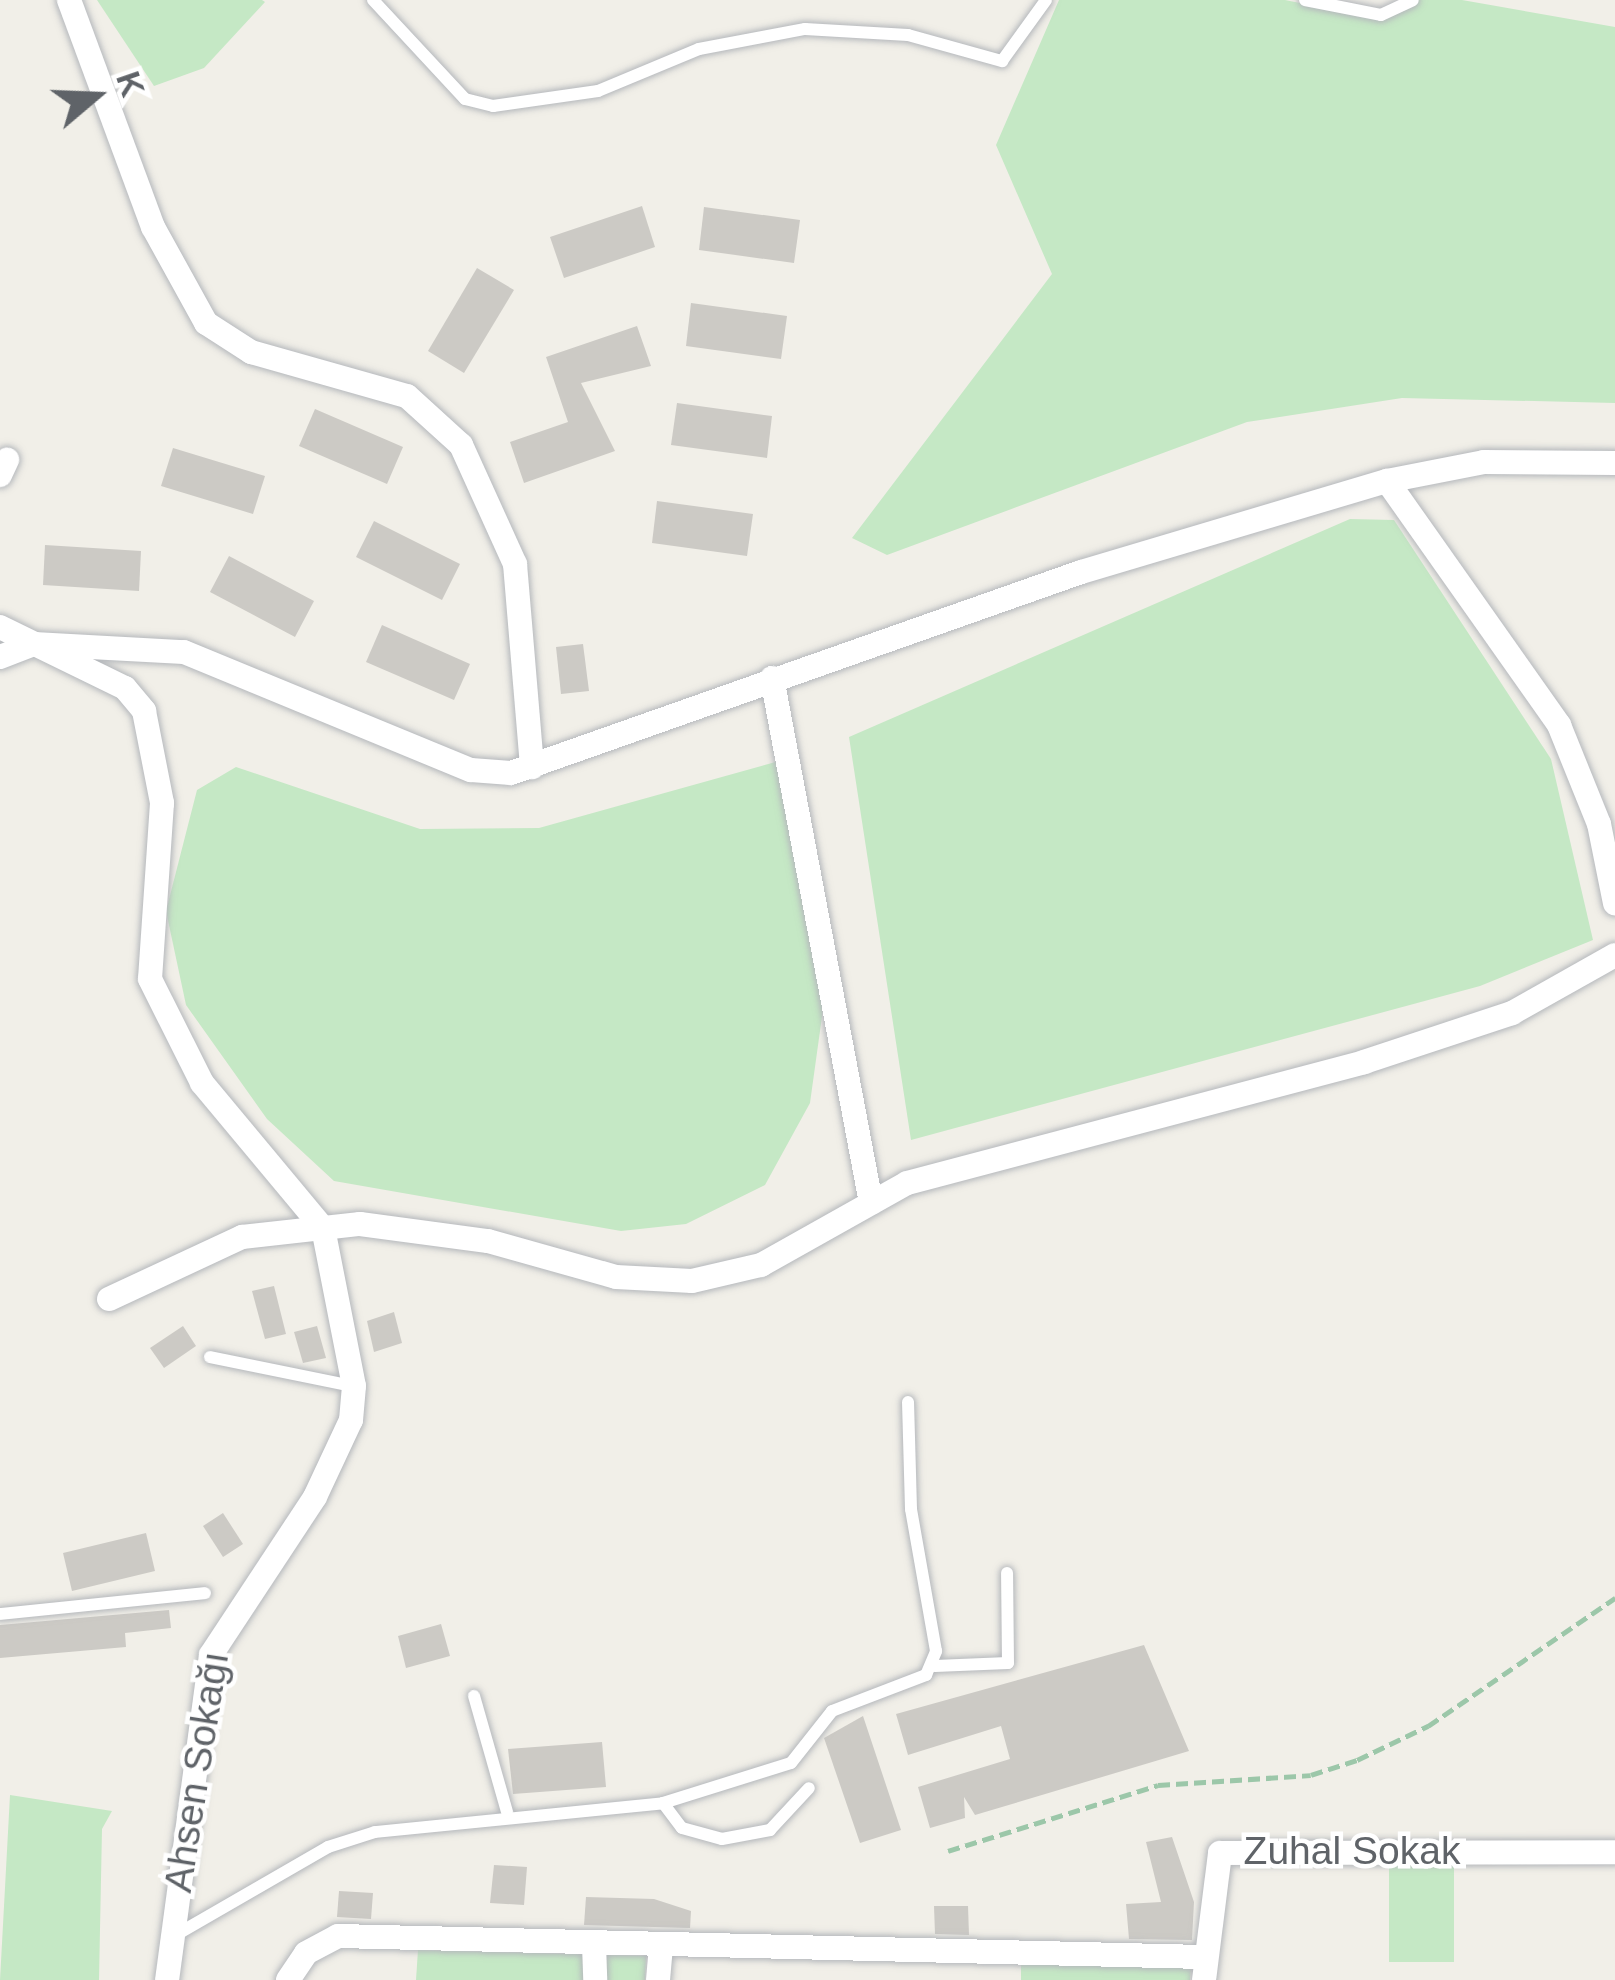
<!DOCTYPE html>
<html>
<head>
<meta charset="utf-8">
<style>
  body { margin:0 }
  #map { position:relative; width:1615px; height:1980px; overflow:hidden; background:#f1efe8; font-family:Arial,sans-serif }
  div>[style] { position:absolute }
  .green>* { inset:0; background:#c5e8c5 }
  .building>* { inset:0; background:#cccac5 }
  .path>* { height:4.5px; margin-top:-2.25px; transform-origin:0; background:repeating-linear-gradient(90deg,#9cc7a9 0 12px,transparent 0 18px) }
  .roads { filter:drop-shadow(0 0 3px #b5b8bc) drop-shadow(0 0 3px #b5b8bc) }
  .service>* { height:12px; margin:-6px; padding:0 6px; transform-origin:6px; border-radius:6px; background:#fff }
  .minor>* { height:24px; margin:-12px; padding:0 12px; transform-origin:12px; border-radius:12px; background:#fff }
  span { translate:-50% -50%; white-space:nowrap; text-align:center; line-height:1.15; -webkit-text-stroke:9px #fff; paint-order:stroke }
  .street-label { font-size:39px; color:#5f6368 }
  .north { position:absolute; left:36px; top:36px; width:120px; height:120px; -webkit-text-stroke:9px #fff; paint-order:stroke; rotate:71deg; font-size:33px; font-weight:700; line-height:48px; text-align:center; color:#5f6368 }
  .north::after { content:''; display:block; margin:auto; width:42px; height:54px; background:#5f6368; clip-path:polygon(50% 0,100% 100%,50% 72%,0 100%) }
</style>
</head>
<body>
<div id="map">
  <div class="green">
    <i style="clip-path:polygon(97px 0,262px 0,265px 2px,204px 68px,154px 86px)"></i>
    <i style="clip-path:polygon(1059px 0,1285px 0,1383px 20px,1413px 0,1462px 0,1615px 27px,1615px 403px,1402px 398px,1247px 422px,887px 555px,852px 538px,1052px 274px,996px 145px)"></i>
    <i style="clip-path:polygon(1350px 519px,1394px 520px,1551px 759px,1593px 940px,1480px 986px,911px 1140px,849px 737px)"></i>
    <i style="clip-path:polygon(779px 761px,825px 995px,810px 1103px,765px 1185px,686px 1224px,621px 1231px,334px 1181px,267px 1119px,186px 1005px,166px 911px,197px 790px,236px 767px,420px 829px,539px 828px)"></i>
    <i style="clip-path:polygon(10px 1795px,112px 1811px,102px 1829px,99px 1980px,0 1980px)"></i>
    <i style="clip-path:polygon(1389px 1857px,1454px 1857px,1454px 1962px,1389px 1962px)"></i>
    <i style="clip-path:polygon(418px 1950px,646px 1956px,645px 1980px,416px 1980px)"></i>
    <i style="clip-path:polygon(1021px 1965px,1191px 1965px,1190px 1980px,1021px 1980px)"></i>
  </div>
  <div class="building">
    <i style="clip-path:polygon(642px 206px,655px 247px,564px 278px,550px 237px)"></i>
    <i style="clip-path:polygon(704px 207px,800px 220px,794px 263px,699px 250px)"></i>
    <i style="clip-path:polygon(477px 268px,514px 290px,464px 373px,428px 351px)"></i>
    <i style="clip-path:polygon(691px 303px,787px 316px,781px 359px,686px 346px)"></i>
    <i style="clip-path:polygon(637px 326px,651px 366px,581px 383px,615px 451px,524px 483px,510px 442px,568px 422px,546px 357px)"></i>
    <i style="clip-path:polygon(677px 403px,772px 416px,767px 458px,671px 445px)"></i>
    <i style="clip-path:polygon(315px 409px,403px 447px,387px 484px,299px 446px)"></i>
    <i style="clip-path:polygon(173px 448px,265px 476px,253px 514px,161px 486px)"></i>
    <i style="clip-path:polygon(657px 501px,753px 514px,747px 556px,652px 543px)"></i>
    <i style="clip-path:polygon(374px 521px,460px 564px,442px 600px,356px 557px)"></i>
    <i style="clip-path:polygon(45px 545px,141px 551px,139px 591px,43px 585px)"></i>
    <i style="clip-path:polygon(229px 556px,314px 601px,295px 637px,210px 592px)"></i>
    <i style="clip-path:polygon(382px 625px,470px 664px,454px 700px,366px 662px)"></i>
    <i style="clip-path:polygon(583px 644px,589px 691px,561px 694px,556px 647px)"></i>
    <i style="clip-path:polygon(274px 1286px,286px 1334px,265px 1339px,252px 1291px)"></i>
    <i style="clip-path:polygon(394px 1312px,402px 1343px,374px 1352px,367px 1321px)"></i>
    <i style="clip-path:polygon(183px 1326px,196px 1346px,164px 1368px,150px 1348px)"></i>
    <i style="clip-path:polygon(317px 1326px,326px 1358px,303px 1363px,294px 1332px)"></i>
    <i style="clip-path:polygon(223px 1513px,243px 1544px,223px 1557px,203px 1526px)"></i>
    <i style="clip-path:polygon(146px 1533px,155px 1571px,72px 1591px,63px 1553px)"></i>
    <i style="clip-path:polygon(169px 1610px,171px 1628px,125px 1633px,126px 1647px,0 1658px,0 1625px)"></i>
    <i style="clip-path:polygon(441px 1624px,450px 1656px,406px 1668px,398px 1636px)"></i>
    <i style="clip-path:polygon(1144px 1645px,1189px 1751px,975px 1815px,964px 1797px,965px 1818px,930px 1828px,918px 1787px,1010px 1759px,1001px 1726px,908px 1755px,896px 1714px)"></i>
    <i style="clip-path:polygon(863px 1716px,901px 1830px,860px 1843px,824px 1738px)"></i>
    <i style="clip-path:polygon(602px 1742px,606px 1787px,513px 1794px,508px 1749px)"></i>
    <i style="clip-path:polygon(1172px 1837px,1194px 1902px,1192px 1940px,1129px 1939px,1126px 1904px,1161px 1902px,1146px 1842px)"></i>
    <i style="clip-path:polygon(494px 1865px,527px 1867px,524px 1905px,490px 1903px)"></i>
    <i style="clip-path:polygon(339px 1891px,373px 1893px,371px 1919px,337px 1917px)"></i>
    <i style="clip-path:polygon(586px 1897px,654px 1899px,691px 1911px,690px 1928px,584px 1925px)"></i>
    <i style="clip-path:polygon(934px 1906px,968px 1906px,969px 1935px,935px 1934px)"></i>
  </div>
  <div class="path">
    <i style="left:948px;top:1851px;width:220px;rotate:-17.4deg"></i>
    <i style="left:1158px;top:1785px;width:153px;rotate:-3.7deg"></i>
    <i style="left:1311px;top:1775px;width:48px;rotate:-18.1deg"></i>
    <i style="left:1357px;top:1760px;width:79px;rotate:-25.6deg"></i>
    <i style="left:1428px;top:1726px;width:227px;rotate:-34.4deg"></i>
  </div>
  <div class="roads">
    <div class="service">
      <i style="left:373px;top:0;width:135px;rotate:47.1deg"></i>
      <i style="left:465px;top:99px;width:29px;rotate:14deg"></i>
      <i style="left:493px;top:106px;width:106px;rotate:-8.1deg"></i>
      <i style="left:598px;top:91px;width:109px;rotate:-22.6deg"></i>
      <i style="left:699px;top:49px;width:108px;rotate:-10.7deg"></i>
      <i style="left:805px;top:29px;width:103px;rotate:3.3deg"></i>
      <i style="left:908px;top:35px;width:98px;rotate:15.5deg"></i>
      <i style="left:1002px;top:61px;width:75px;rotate:-54.2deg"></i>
      <i style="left:1305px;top:0;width:77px;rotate:11.2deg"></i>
      <i style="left:1381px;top:15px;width:35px;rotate:-25deg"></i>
      <i style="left:210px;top:1357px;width:146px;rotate:11.5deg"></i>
      <i style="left:0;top:1614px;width:206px;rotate:-5.8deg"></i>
      <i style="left:935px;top:1666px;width:73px;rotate:-2.4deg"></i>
      <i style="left:1008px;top:1663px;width:90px;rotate:-90.6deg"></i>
      <i style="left:474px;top:1696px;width:121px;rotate:74.1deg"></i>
      <i style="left:663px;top:1803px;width:31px;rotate:53deg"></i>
      <i style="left:682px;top:1828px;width:41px;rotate:15.4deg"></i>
      <i style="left:722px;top:1839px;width:49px;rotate:-10.6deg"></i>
      <i style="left:770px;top:1830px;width:57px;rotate:-47.1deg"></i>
      <i style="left:174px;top:1936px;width:178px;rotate:-30deg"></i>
      <i style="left:328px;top:1847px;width:49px;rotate:-17.7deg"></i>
      <i style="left:375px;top:1832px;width:289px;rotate:-5.7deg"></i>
      <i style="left:663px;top:1803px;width:134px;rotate:-17.4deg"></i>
      <i style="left:791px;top:1763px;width:66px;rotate:-51.7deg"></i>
      <i style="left:832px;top:1711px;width:101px;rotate:-21deg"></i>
      <i style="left:926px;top:1675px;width:26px;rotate:-67deg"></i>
      <i style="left:936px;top:1651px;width:144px;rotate:-100deg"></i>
      <i style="left:911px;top:1509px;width:107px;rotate:-91.6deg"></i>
    </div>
    <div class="minor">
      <i style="left:69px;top:0;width:242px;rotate:69.7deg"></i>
      <i style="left:153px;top:227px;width:110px;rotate:61.1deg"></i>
      <i style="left:206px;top:323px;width:54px;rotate:32.8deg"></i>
      <i style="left:251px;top:352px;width:162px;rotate:15.8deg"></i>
      <i style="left:407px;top:396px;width:73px;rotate:42.2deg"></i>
      <i style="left:461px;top:445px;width:131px;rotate:65.6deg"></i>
      <i style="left:515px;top:564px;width:204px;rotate:85.2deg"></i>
      <i style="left:0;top:475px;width:17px;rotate:-65deg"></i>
      <i style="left:1387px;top:481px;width:99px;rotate:-11.1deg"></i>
      <i style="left:1484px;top:462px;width:131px;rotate:0.4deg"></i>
      <i style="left:0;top:627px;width:139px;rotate:26deg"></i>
      <i style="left:125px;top:688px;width:30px;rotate:50deg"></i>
      <i style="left:144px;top:711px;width:94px;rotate:78.9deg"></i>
      <i style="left:162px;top:803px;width:176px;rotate:93.9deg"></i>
      <i style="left:150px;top:979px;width:116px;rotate:63.4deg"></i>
      <i style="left:202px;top:1083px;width:189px;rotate:50.2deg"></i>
      <i style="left:323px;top:1228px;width:161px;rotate:78.9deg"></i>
      <i style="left:354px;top:1386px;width:34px;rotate:95deg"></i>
      <i style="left:351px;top:1420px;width:85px;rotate:115.1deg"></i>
      <i style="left:315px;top:1497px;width:189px;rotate:123.4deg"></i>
      <i style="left:211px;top:1655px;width:328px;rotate:97.7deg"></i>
      <i style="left:0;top:657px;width:36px;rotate:-21deg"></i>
      <i style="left:34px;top:644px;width:150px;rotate:3.1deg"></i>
      <i style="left:184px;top:652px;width:310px;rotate:22.4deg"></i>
      <i style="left:471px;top:770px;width:40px;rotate:4.3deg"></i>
      <i style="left:511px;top:773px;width:604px;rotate:-19.42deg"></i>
      <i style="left:1081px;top:572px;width:319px;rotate:-16.6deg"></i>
      <i style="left:1387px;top:481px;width:299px;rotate:54.8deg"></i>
      <i style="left:1559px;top:725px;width:107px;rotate:68deg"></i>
      <i style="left:1599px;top:824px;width:81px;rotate:78.6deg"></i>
      <i style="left:772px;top:678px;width:534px;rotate:79.32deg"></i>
      <i style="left:109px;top:1299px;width:147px;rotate:-25deg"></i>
      <i style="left:242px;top:1237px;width:119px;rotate:-6.3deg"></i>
      <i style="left:360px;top:1224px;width:129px;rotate:7.6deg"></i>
      <i style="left:488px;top:1241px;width:133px;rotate:15.7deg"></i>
      <i style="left:616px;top:1277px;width:76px;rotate:3deg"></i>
      <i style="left:692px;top:1281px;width:71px;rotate:-13.1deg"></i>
      <i style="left:761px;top:1265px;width:167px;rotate:-29.3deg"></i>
      <i style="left:907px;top:1183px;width:473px;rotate:-14.8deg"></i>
      <i style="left:1364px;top:1062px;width:156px;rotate:-18.3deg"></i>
      <i style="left:1512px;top:1013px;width:118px;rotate:-29.4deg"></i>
      <i style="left:594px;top:1944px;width:36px;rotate:88deg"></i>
      <i style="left:288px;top:1980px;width:32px;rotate:-56deg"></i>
      <i style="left:306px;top:1953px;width:36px;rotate:-28deg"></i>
      <i style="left:338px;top:1936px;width:866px;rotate:1.39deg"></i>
      <i style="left:658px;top:1980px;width:33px;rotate:-85deg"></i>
      <i style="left:1204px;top:1980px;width:128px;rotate:-82.8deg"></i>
      <i style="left:1220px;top:1853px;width:395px;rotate:-0.1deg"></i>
    </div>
  </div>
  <div class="street-label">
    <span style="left:197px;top:1772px;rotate:-81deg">Ahsen Sokağı</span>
    <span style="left:1352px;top:1851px">Zuhal Sokak</span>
  </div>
  <div class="north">K</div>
</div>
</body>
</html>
